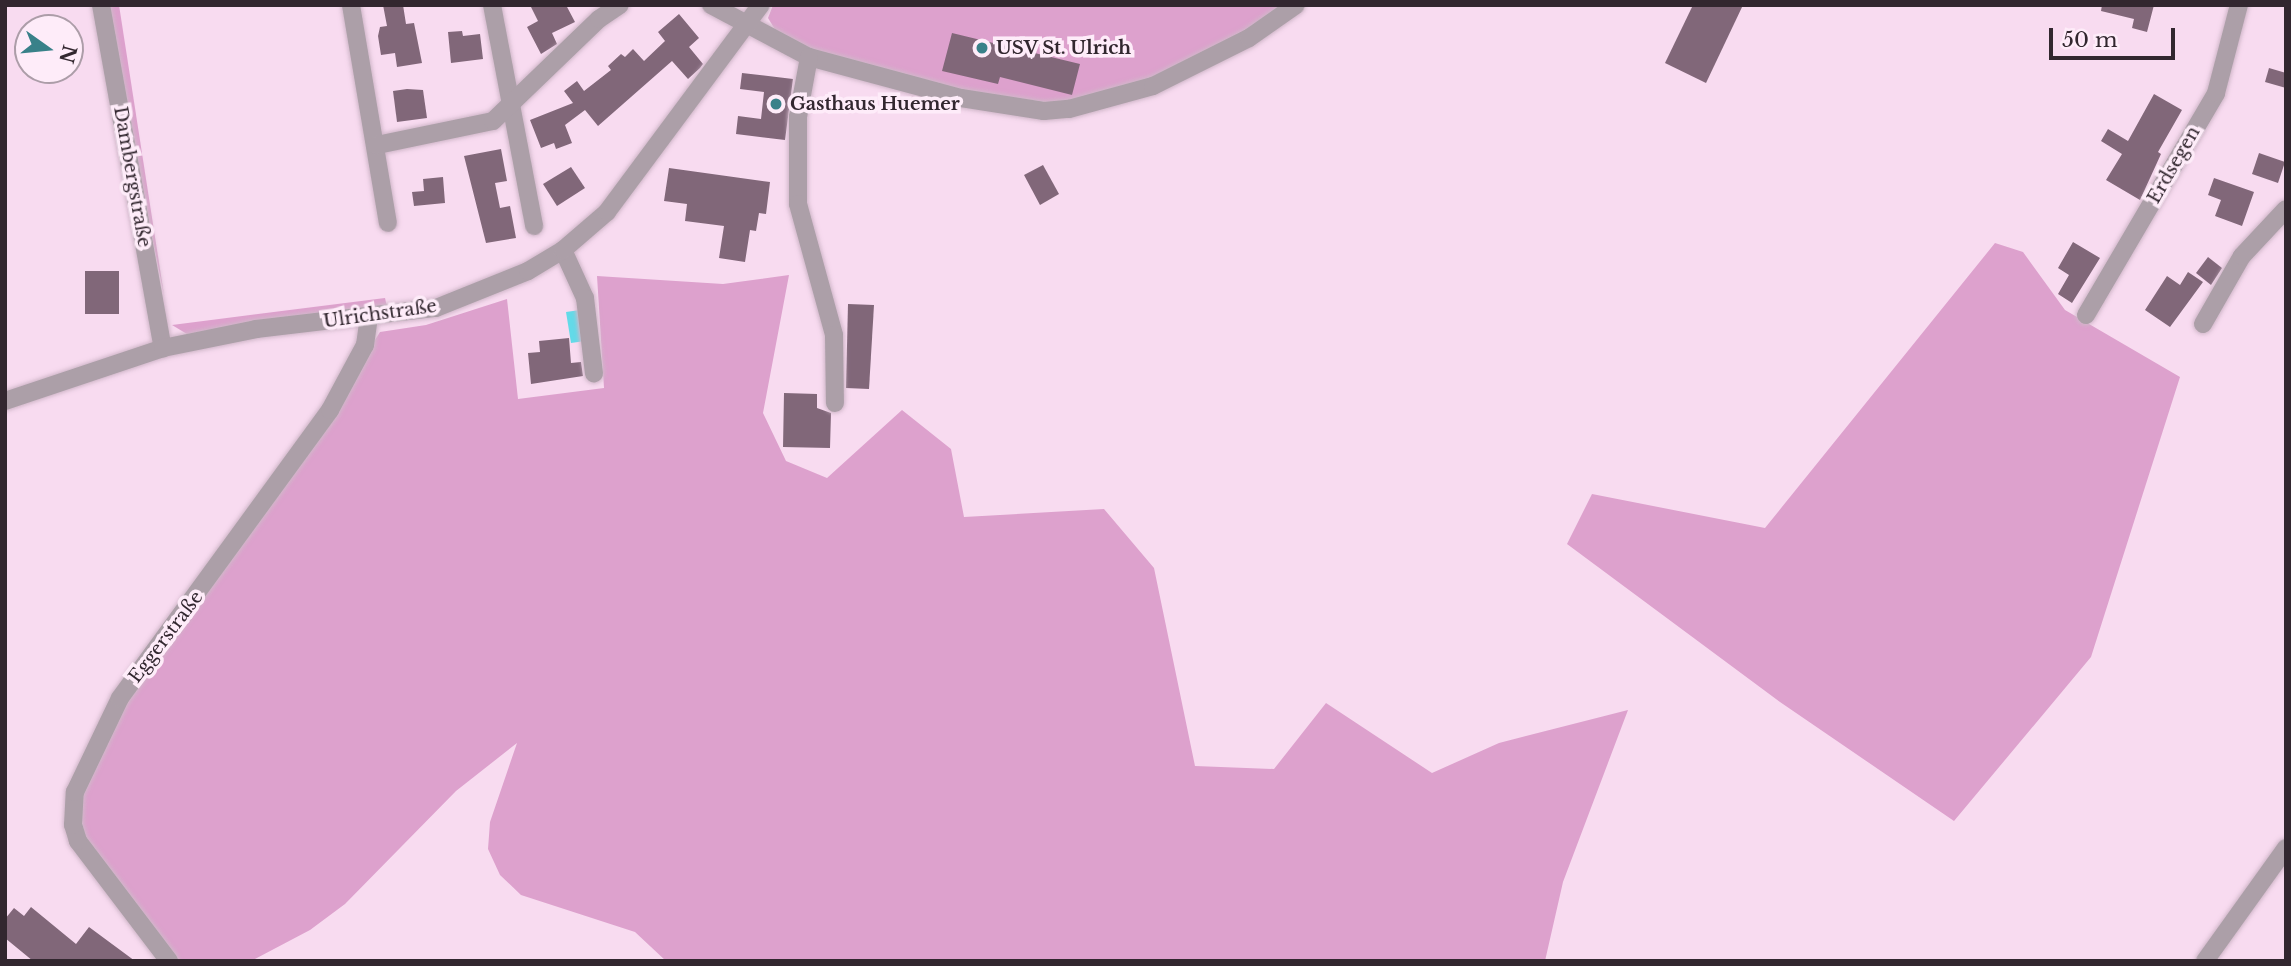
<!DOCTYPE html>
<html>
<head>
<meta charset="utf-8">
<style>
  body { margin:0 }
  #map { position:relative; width:2291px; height:966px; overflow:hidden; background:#f8dbf0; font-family:"Libre Baskerville",serif }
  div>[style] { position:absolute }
  .green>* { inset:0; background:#dda1cd }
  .water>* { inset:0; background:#63dae8 }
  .building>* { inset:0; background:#816779 }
  .roads { filter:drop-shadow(0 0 2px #d0b7c9) drop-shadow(0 0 2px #d0b7c9) }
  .minor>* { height:18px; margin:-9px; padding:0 9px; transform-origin:9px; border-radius:9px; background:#ac9fa8 }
  .dots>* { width:19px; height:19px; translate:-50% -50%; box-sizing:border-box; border:4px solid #feecf9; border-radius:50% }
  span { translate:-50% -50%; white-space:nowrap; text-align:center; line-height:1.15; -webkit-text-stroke:7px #feecf9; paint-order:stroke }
  .poi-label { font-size:18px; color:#32272f; font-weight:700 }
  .left { translate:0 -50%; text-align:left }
  .street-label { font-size:18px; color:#32272f }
  .frame { position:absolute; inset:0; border:7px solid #32272f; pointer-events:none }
  .north { position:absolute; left:14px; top:14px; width:70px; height:70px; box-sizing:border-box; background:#feecf9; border:2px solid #ac9da8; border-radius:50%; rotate:105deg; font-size:19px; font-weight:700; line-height:28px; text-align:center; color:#32272f }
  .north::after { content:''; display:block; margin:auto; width:24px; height:32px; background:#398189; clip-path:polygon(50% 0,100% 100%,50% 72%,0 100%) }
  .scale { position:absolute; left:2049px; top:28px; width:126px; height:32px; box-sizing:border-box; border:4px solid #32272f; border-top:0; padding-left:9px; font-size:21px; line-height:24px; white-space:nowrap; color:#32272f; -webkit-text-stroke:5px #feecf9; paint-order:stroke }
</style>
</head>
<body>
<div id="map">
  <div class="green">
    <i style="clip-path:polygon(108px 5px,119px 5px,164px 295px,136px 159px)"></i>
    <i style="clip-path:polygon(773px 5px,1286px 5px,1226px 43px,1150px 81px,1057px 103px,979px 94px,848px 64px,779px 36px,768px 18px)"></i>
    <i style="clip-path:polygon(1995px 243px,2023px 252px,2065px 310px,2180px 377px,2091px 657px,1954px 821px,1780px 702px,1567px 544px,1592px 494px,1765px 528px)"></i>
    <i style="clip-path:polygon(789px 275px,763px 413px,786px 461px,827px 478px,902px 410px,951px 449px,964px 517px,1104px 509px,1154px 568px,1195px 766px,1274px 769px,1326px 703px,1432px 773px,1499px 743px,1628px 710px,1563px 882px,1545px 961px,666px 961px,635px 932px,521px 895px,500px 875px,488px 849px,490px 822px,517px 743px,456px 791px,345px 904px,310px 930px,251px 961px,175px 961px,85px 838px,80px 809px,84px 786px,121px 710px,279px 493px,380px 332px,426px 325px,507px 299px,518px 399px,604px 388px,597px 276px,723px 284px)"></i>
    <i style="clip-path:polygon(385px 298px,387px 307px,187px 334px,172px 325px)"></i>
  </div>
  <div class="water">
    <i style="clip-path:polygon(580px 310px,585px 341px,571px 343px,566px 312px)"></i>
  </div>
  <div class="building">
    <i style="clip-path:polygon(383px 5px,403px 5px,406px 24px,414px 23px,422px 63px,397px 67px,395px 53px,381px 55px,378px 36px,380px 27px,387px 26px)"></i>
    <i style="clip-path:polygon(530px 5px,566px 5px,575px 22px,552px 33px,557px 44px,541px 54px,527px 27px,538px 21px)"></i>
    <i style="clip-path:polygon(1693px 5px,1743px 5px,1706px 83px,1665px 63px)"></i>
    <i style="clip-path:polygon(2102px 5px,2154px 5px,2147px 32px,2132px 28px,2134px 19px,2101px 11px)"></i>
    <i style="clip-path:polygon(679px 14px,699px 38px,689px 47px,703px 64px,700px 68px,688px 79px,672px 61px,598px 126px,585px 110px,565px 125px,572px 143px,556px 149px,554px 143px,541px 148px,530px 120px,573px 103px,564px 91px,577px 81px,584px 91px,611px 70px,608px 66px,621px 54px,625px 57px,633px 49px,644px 61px,665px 41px,658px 32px)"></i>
    <i style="clip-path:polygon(462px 31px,463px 36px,480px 34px,483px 59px,451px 63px,448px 32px)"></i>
    <i style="clip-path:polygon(952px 33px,1080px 64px,1072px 95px,1000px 77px,998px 84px,942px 71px)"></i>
    <i style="clip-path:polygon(2269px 68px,2286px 73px,2286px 88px,2265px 82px)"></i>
    <i style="clip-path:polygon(742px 73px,793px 79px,785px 140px,736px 134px,738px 116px,761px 119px,764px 92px,740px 89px)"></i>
    <i style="clip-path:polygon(407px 89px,423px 90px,427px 118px,397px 122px,393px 91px)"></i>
    <i style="clip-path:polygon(2154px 94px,2182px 110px,2158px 152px,2161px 154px,2140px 200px,2106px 180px,2122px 154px,2101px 141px,2108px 129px,2128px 141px)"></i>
    <i style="clip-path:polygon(501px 149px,507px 181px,495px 183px,500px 208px,510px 206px,516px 238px,486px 243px,464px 156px)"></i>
    <i style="clip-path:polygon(2259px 153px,2285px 162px,2278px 183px,2252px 174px)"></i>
    <i style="clip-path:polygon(1043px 165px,1059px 194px,1040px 205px,1024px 175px)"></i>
    <i style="clip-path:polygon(571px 167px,585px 188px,557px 206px,543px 184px)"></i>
    <i style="clip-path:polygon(669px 168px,770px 182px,766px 214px,759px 213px,756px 231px,750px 230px,745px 262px,719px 258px,724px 226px,685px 221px,687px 204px,664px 201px)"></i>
    <i style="clip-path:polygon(443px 177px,445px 203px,414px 206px,412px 192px,424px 191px,423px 179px)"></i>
    <i style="clip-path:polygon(2214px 178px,2254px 192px,2242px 226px,2215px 216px,2221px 200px,2208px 195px)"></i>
    <i style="clip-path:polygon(2073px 242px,2100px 258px,2072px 303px,2058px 294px,2069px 275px,2058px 268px)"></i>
    <i style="clip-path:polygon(2208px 257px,2222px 268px,2211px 285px,2196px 273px)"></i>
    <i style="clip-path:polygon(85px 271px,119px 271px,119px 314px,85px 314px)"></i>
    <i style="clip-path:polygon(2188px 272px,2203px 282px,2170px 327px,2145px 310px,2167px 276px,2180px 285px)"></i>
    <i style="clip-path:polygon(848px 304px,874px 305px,869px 389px,846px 388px)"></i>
    <i style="clip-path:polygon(569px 338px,571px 363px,581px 362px,583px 376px,531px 384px,528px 353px,540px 352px,539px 341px)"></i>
    <i style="clip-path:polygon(784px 393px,817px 394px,817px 408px,831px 413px,830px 448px,783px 447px)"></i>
    <i style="clip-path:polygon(31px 907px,76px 944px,89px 927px,135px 961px,33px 961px,5px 938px,5px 919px,14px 908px,24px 916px)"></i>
  </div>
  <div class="roads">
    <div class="minor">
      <i style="left:101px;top:5px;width:349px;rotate:79.8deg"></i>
      <i style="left:351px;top:5px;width:221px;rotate:80.4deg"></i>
      <i style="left:492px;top:5px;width:225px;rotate:79.2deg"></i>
      <i style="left:711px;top:5px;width:111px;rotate:28deg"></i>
      <i style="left:809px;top:57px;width:157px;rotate:15.1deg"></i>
      <i style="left:961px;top:98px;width:84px;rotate:8.9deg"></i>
      <i style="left:1044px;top:111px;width:25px;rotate:-5deg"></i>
      <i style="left:1069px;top:109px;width:87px;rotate:-15.3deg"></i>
      <i style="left:1153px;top:86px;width:107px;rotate:-26.6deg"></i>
      <i style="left:1249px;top:38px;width:57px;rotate:-35.1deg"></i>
      <i style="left:809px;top:57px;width:61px;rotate:100.4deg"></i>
      <i style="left:798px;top:117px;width:87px;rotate:90deg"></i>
      <i style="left:798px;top:204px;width:136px;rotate:74.6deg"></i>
      <i style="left:834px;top:335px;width:68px;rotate:89.2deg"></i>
      <i style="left:377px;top:145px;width:118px;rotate:-11.7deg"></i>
      <i style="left:493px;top:121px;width:147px;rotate:-43.9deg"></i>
      <i style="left:599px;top:19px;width:25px;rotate:-34deg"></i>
      <i style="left:563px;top:250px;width:53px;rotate:65.4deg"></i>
      <i style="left:585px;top:298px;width:76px;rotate:83.2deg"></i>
      <i style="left:2086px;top:315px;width:257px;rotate:-59.6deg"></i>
      <i style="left:2216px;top:93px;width:91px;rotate:-75.4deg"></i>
      <i style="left:2203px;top:324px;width:78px;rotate:-60.2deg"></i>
      <i style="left:2242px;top:256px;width:64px;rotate:-46.9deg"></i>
      <i style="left:5px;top:401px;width:167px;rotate:-18.5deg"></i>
      <i style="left:163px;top:348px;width:95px;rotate:-11.5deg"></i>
      <i style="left:256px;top:329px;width:181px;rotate:-6.7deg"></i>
      <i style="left:436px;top:308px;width:99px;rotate:-21.9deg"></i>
      <i style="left:528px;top:271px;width:41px;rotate:-31deg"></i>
      <i style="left:563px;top:250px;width:58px;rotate:-40.8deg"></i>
      <i style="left:607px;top:212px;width:258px;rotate:-53.4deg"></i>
      <i style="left:169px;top:961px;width:151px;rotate:-127.2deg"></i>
      <i style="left:78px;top:841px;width:17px;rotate:-107deg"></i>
      <i style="left:73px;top:825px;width:33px;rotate:-87deg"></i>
      <i style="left:75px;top:792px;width:104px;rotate:-64.4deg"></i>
      <i style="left:120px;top:698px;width:356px;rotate:-53.9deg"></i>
      <i style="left:330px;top:410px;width:74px;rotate:-61.7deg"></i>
      <i style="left:365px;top:345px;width:27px;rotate:-82deg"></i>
      <i style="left:2205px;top:961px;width:139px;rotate:-54.4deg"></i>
    </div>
  </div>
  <div class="dots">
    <i style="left:982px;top:48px;background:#398189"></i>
    <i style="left:776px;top:104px;background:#398189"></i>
  </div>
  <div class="poi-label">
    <span class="left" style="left:996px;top:48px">USV St. Ulrich</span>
    <span class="left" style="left:790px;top:104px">Gasthaus Huemer</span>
  </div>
  <div class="street-label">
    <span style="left:2174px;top:165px;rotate:-60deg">Erdsegen</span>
    <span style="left:132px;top:177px;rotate:80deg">Dambergstraße</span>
    <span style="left:380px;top:314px;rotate:-8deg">Ulrichstraße</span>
    <span style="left:166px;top:637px;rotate:-53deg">Eggerstraße</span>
  </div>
  <div class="frame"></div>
  <div class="north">N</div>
  <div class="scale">50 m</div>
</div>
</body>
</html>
